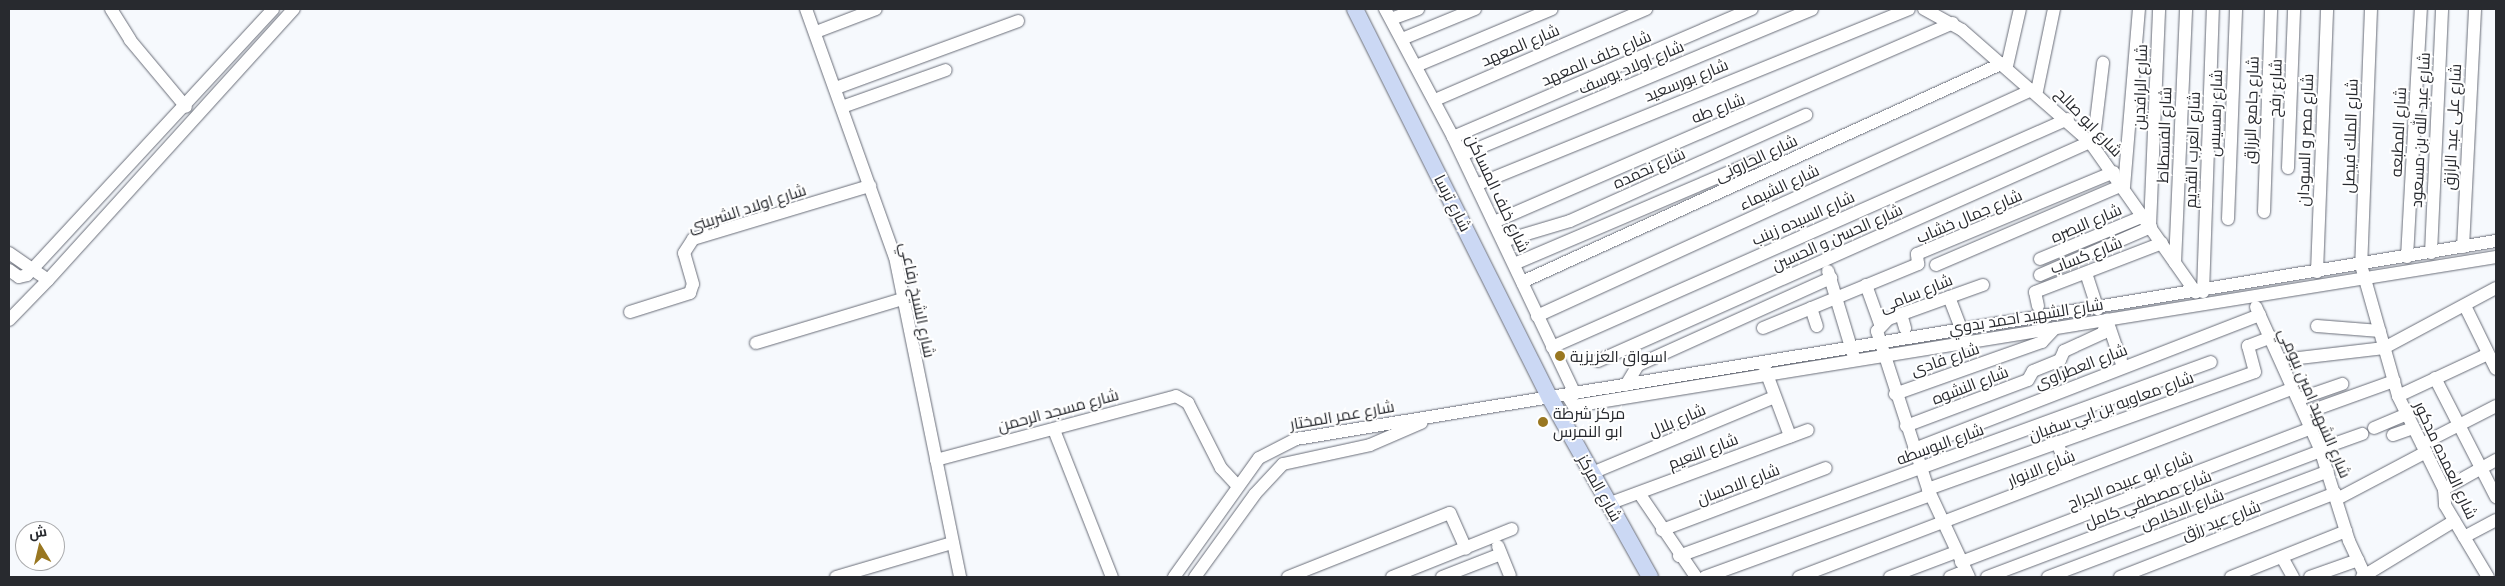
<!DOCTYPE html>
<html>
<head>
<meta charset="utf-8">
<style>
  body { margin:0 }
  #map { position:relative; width:2505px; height:586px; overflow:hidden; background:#f6f9fd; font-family:"Exo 2",Cairo,sans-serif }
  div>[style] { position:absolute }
  .roads { filter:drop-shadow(0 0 1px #696d78) drop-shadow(0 0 1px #696d78) }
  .minor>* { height:12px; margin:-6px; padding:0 6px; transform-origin:6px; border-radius:6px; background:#fff }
  .major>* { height:16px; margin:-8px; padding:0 8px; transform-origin:8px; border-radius:8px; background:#cbd8f4 }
  .dots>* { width:14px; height:14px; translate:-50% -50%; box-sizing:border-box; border:2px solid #fff; border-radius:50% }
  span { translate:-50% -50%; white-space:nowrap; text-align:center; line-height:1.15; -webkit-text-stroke:4px #fff; paint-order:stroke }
  .street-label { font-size:16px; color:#282a2f }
  .poi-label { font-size:16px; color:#282a2f }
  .left { translate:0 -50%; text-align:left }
  .frame { position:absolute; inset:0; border:10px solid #282a2f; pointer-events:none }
  .north { position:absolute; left:15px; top:521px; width:50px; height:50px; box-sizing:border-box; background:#fff; border:1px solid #a9aaac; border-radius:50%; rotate:351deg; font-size:14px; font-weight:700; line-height:20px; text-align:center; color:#282a2f }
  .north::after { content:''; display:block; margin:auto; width:18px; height:22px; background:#997721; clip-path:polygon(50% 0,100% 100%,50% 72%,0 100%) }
</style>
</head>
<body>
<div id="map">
  <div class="roads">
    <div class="minor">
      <i style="left:111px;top:9px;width:36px;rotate:58deg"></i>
      <i style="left:130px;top:40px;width:87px;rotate:50.1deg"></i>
      <i style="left:806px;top:9px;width:263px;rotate:70.3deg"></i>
      <i style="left:895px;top:257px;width:327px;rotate:78.5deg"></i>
      <i style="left:1385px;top:9px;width:145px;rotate:62deg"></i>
      <i style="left:1453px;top:137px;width:284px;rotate:64.6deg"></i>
      <i style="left:1924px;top:9px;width:43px;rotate:28.9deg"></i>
      <i style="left:1962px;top:30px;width:170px;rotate:41.2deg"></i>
      <i style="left:2090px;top:142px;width:184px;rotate:54.9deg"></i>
      <i style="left:2371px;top:9px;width:256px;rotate:92.2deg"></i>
      <i style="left:2361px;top:265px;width:136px;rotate:74.2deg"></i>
      <i style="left:2398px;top:396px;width:104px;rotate:63.7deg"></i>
      <i style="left:2444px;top:489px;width:16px;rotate:86deg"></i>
      <i style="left:2445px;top:505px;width:84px;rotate:59.2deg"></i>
      <i style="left:1391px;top:19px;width:29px;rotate:-20deg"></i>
      <i style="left:816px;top:32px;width:64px;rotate:-21deg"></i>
      <i style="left:1402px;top:39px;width:79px;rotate:-22.3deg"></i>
      <i style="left:1416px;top:66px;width:147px;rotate:-22.7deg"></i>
      <i style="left:2007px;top:66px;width:58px;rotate:-77.2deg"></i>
      <i style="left:836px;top:88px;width:194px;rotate:-20.2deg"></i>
      <i style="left:2037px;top:91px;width:84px;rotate:-78.3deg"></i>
      <i style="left:1435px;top:100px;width:230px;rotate:-23.3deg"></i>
      <i style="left:842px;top:107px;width:110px;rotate:-19.6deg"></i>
      <i style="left:1453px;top:137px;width:325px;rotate:-23.2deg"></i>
      <i style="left:2093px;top:146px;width:84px;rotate:-83.1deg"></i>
      <i style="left:1462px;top:155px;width:379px;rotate:-22.6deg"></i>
      <i style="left:2288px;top:168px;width:159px;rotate:-87.8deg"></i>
      <i style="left:1476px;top:185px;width:467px;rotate:-22.1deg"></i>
      <i style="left:2124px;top:187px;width:179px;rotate:-85.2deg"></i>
      <i style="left:2264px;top:212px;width:203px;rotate:-88deg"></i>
      <i style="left:2228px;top:219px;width:210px;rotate:-87.8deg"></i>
      <i style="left:1494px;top:222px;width:500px;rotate:-23.44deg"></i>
      <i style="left:2150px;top:226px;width:217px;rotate:-87.6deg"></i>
      <i style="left:1503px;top:241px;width:70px;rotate:-16.6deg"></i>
      <i style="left:1570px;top:221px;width:259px;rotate:-24.2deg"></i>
      <i style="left:2463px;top:247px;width:238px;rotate:-87.1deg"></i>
      <i style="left:9px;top:253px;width:47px;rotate:34.7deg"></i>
      <i style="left:48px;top:280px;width:366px;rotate:-47.8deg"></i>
      <i style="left:2431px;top:253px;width:244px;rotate:-87.4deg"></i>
      <i style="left:2407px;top:257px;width:248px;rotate:-86.8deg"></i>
      <i style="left:2040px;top:259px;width:113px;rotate:-22.5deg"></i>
      <i style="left:2175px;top:263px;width:254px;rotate:-87.5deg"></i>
      <i style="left:1514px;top:264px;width:260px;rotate:-23.1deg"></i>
      <i style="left:1936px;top:265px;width:203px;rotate:-23.2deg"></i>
      <i style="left:9px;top:270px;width:12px;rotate:35deg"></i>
      <i style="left:19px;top:277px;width:8px;rotate:-14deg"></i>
      <i style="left:27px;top:275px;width:362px;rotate:-47.2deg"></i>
      <i style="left:1828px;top:271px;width:90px;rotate:73.2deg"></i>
      <i style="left:2317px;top:272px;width:263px;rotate:-87.8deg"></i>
      <i style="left:2086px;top:273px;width:38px;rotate:72deg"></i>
      <i style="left:2040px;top:275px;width:121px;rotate:-23.4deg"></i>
      <i style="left:1522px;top:282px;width:529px;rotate:-24.48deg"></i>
      <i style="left:1866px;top:285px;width:41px;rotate:70.3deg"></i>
      <i style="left:2203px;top:292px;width:283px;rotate:-88deg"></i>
      <i style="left:1949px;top:297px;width:36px;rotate:69deg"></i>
      <i style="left:2038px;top:306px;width:14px;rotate:-102deg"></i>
      <i style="left:2035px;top:292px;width:136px;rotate:-21.1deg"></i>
      <i style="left:2465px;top:306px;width:70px;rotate:63.8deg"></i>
      <i style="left:2256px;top:307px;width:156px;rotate:65.7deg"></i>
      <i style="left:2320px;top:449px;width:96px;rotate:72.5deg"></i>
      <i style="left:2349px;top:541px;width:40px;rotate:65deg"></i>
      <i style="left:1811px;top:308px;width:19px;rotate:72deg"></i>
      <i style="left:630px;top:312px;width:63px;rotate:-17.6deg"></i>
      <i style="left:690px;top:293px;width:9px;rotate:-72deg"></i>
      <i style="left:693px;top:284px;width:32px;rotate:-106deg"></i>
      <i style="left:684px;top:253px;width:17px;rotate:-57deg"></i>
      <i style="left:693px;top:239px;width:185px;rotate:-16.7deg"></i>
      <i style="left:1901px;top:314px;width:15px;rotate:74deg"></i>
      <i style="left:1537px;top:316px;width:546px;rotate:-24.55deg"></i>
      <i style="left:9px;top:320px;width:56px;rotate:-45.7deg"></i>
      <i style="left:2108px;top:323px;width:46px;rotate:71.2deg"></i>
      <i style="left:2317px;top:326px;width:63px;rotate:4.5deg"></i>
      <i style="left:1763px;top:328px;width:168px;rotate:-22.4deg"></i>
      <i style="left:1918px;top:264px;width:10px;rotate:-96deg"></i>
      <i style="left:1917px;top:254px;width:213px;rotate:-22.6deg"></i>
      <i style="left:756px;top:343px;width:153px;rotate:-16.7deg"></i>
      <i style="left:1552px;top:347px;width:564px;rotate:-23.84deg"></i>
      <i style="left:2282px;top:360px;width:103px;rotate:-6.7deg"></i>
      <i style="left:2384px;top:348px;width:127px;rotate:-28.2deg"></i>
      <i style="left:1598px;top:361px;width:539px;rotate:-23.99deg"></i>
      <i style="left:1765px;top:369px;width:72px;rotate:69.5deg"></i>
      <i style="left:2435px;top:378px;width:134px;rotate:62.9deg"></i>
      <i style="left:1626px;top:385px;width:23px;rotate:-59deg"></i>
      <i style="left:1638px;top:365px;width:212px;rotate:-24.3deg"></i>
      <i style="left:1895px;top:394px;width:156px;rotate:-19.5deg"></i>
      <i style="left:2042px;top:342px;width:19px;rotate:-47deg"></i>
      <i style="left:1567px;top:395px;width:13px;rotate:58deg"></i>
      <i style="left:1574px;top:406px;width:934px;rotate:-9.18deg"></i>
      <i style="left:2398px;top:396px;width:99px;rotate:-25deg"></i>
      <i style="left:2299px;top:399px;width:46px;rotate:-19.2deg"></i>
      <i style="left:2305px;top:413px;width:95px;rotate:-19.8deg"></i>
      <i style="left:1906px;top:426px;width:130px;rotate:-20.7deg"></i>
      <i style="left:2028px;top:380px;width:10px;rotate:-61deg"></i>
      <i style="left:2033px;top:371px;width:29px;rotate:-22deg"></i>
      <i style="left:2060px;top:360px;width:10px;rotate:-66deg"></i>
      <i style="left:2064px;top:351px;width:43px;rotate:-24.8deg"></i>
      <i style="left:2103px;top:333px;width:14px;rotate:-73deg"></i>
      <i style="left:2374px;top:428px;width:36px;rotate:-23deg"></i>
      <i style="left:1054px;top:430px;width:158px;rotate:68.5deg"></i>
      <i style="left:2393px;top:435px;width:21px;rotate:-19deg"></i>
      <i style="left:2057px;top:442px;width:34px;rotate:69deg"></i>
      <i style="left:2422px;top:444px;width:83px;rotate:-27.2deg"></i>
      <i style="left:1914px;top:449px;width:371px;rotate:-21.2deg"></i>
      <i style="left:2320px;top:449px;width:45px;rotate:-19.7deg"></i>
      <i style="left:936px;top:460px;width:248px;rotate:-14.9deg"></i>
      <i style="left:1176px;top:396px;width:14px;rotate:30deg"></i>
      <i style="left:1188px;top:403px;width:73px;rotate:63.1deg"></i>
      <i style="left:1221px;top:468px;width:23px;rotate:47deg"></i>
      <i style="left:1592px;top:473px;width:198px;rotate:-22.6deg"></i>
      <i style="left:1928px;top:489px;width:347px;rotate:-19.7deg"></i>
      <i style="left:2255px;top:372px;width:27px;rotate:-105deg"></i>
      <i style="left:2248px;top:346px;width:25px;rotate:-21deg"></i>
      <i style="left:2444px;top:489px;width:60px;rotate:-29.1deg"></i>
      <i style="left:1639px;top:493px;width:102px;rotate:55.8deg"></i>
      <i style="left:2337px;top:499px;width:101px;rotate:-27.8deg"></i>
      <i style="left:1608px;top:504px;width:213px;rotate:-20.3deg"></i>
      <i style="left:1662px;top:530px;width:175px;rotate:-20.7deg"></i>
      <i style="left:2464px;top:537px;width:36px;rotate:-28deg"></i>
      <i style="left:1498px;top:546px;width:32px;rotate:68deg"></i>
      <i style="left:1679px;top:556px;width:566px;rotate:-20.03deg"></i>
      <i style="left:2283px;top:559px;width:21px;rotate:61deg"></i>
      <i style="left:1961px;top:562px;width:375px;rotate:-20.9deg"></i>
      <i style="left:836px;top:577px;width:121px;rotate:-16.3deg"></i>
      <i style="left:1174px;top:577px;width:146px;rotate:-54.5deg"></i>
      <i style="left:1259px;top:458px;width:42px;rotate:-27.2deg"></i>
      <i style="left:1296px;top:439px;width:1216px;rotate:-9.37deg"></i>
      <i style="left:1195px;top:577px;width:102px;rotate:-54.1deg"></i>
      <i style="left:1255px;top:494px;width:41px;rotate:-47deg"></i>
      <i style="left:1283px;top:464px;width:89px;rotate:-12.3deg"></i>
      <i style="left:1370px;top:445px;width:56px;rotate:-23.3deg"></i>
      <i style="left:1288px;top:577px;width:174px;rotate:-21.6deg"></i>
      <i style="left:1450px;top:513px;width:39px;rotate:66deg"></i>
      <i style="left:1392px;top:577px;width:129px;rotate:-21.8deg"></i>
      <i style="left:1442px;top:577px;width:63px;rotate:-21.3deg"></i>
      <i style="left:1705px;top:577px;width:239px;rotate:-20deg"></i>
      <i style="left:1799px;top:577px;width:530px;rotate:-20.9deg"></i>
      <i style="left:1890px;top:577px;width:71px;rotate:-20.7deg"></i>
      <i style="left:1950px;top:577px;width:16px;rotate:-22deg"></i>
      <i style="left:1969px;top:577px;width:97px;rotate:-115deg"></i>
      <i style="left:1928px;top:489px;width:166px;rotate:-107.9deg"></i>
      <i style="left:1877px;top:331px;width:16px;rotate:-47deg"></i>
      <i style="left:1888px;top:319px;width:101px;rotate:-19.7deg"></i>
      <i style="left:1987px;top:577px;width:357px;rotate:-20.7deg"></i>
      <i style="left:2048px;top:577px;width:299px;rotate:-20.7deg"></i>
      <i style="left:2120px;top:577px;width:231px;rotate:-21.3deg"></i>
      <i style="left:2231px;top:577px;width:124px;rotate:-21.8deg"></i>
      <i style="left:2310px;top:577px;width:51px;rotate:-19.5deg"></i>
      <i style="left:2362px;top:577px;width:108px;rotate:-31.3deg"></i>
    </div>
    <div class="major">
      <i style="left:1355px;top:9px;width:435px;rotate:63.4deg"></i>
      <i style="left:1550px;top:398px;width:205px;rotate:60.8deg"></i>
    </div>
  </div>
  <div class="dots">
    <i style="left:1560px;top:356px;background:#997721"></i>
    <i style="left:1543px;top:422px;background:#997721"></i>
  </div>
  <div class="street-label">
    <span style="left:1520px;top:45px;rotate:-23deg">شارع المعهد</span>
    <span style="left:1596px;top:58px;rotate:-23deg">شارع خلف المعهد</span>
    <span style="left:1631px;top:67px;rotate:-23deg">شارع اولاد يوسف</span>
    <span style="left:1686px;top:80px;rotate:-22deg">شارع بورسعيد</span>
    <span style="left:2140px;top:87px;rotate:-88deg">شارع الرافدين</span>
    <span style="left:2275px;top:88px;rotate:-88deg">شارع رفح</span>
    <span style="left:1718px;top:108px;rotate:-21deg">شارع طه</span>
    <span style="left:2251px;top:110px;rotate:-88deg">شارع جامع الرزاق</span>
    <span style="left:2215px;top:113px;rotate:-88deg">شارع رمسيس</span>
    <span style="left:2089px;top:122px;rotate:46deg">شارع ابو صالح</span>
    <span style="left:2452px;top:127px;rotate:-87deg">شارع على عبد الرازق</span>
    <span style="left:2420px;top:130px;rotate:-87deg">شارع عبد الله بن مسعود</span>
    <span style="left:2398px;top:132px;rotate:-87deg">شارع المطبعه</span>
    <span style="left:2164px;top:135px;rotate:-88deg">شارع الفسطاط</span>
    <span style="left:2350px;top:136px;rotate:-88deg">شارع الملك فيصل</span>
    <span style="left:2305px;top:140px;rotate:-88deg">شارع مصر و السودان</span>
    <span style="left:2192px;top:150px;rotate:-88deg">شارع العرب القديم</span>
    <span style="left:1756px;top:158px;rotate:-25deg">شارع الحارونى</span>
    <span style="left:1649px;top:168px;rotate:-24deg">شارع نحمده</span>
    <span style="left:1779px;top:187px;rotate:-25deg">شارع الشيماء</span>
    <span style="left:1498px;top:193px;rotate:65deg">شارع خلف المساكن</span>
    <span style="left:1453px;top:203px;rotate:63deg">شارع ترسا</span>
    <span style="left:747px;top:208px;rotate:-18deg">شارع اولاد الشربينى</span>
    <span style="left:1969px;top:216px;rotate:-23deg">شارع جمال خشاب</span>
    <span style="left:1803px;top:218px;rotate:-24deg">شارع السيده زينب</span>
    <span style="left:2086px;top:223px;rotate:-23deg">شارع البصره</span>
    <span style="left:1837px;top:237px;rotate:-24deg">شارع الحسن و الحسين</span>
    <span style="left:2086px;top:255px;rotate:-21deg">شارع كساب</span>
    <span style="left:1916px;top:293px;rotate:-22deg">شارع سامى</span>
    <span style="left:918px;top:300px;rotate:78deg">شارع الشيخ رفاعي</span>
    <span style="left:2026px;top:316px;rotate:-9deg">شارع الشهيد احمد بدوي</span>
    <span style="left:1945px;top:359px;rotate:-19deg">شارع فادى</span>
    <span style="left:2081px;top:366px;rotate:-21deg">شارع العطراوى</span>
    <span style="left:1970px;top:385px;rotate:-21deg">شارع النشوه</span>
    <span style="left:2315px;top:403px;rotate:67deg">شارع الشهيد امين بيومي</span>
    <span style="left:2111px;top:406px;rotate:-20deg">شارع معاويه بن ابي سفيان</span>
    <span style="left:1058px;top:410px;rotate:-15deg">شارع مسجد الرحمن</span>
    <span style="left:1342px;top:415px;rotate:-10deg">شارع عمر المختار</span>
    <span style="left:1677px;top:420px;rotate:-23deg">شارع بلال</span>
    <span style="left:1940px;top:444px;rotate:-20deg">شارع البوسطه</span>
    <span style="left:1703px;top:451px;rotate:-21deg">شارع النعيم</span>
    <span style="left:2446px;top:460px;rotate:65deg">شارع العمده مدكور</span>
    <span style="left:2041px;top:468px;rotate:-22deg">شارع الانوار</span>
    <span style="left:2130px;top:480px;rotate:-21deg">شارع ابو عبيده الجراح</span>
    <span style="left:1738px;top:484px;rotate:-21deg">شارع الاحسان</span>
    <span style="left:1600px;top:488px;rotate:61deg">شارع المركز</span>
    <span style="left:2148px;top:499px;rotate:-21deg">شارع مصطفي كامل</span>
    <span style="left:2182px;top:509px;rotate:-21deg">شارع الاخلاص</span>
    <span style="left:2221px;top:520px;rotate:-21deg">شارع عيد رزق</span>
  </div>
  <div class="poi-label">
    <span class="left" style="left:1570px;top:356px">اسواق العزيزية</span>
    <span class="left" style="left:1553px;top:422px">مركز شرطة<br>ابو النمرس</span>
  </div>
  <div class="frame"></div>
  <div class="north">ش</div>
</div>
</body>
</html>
